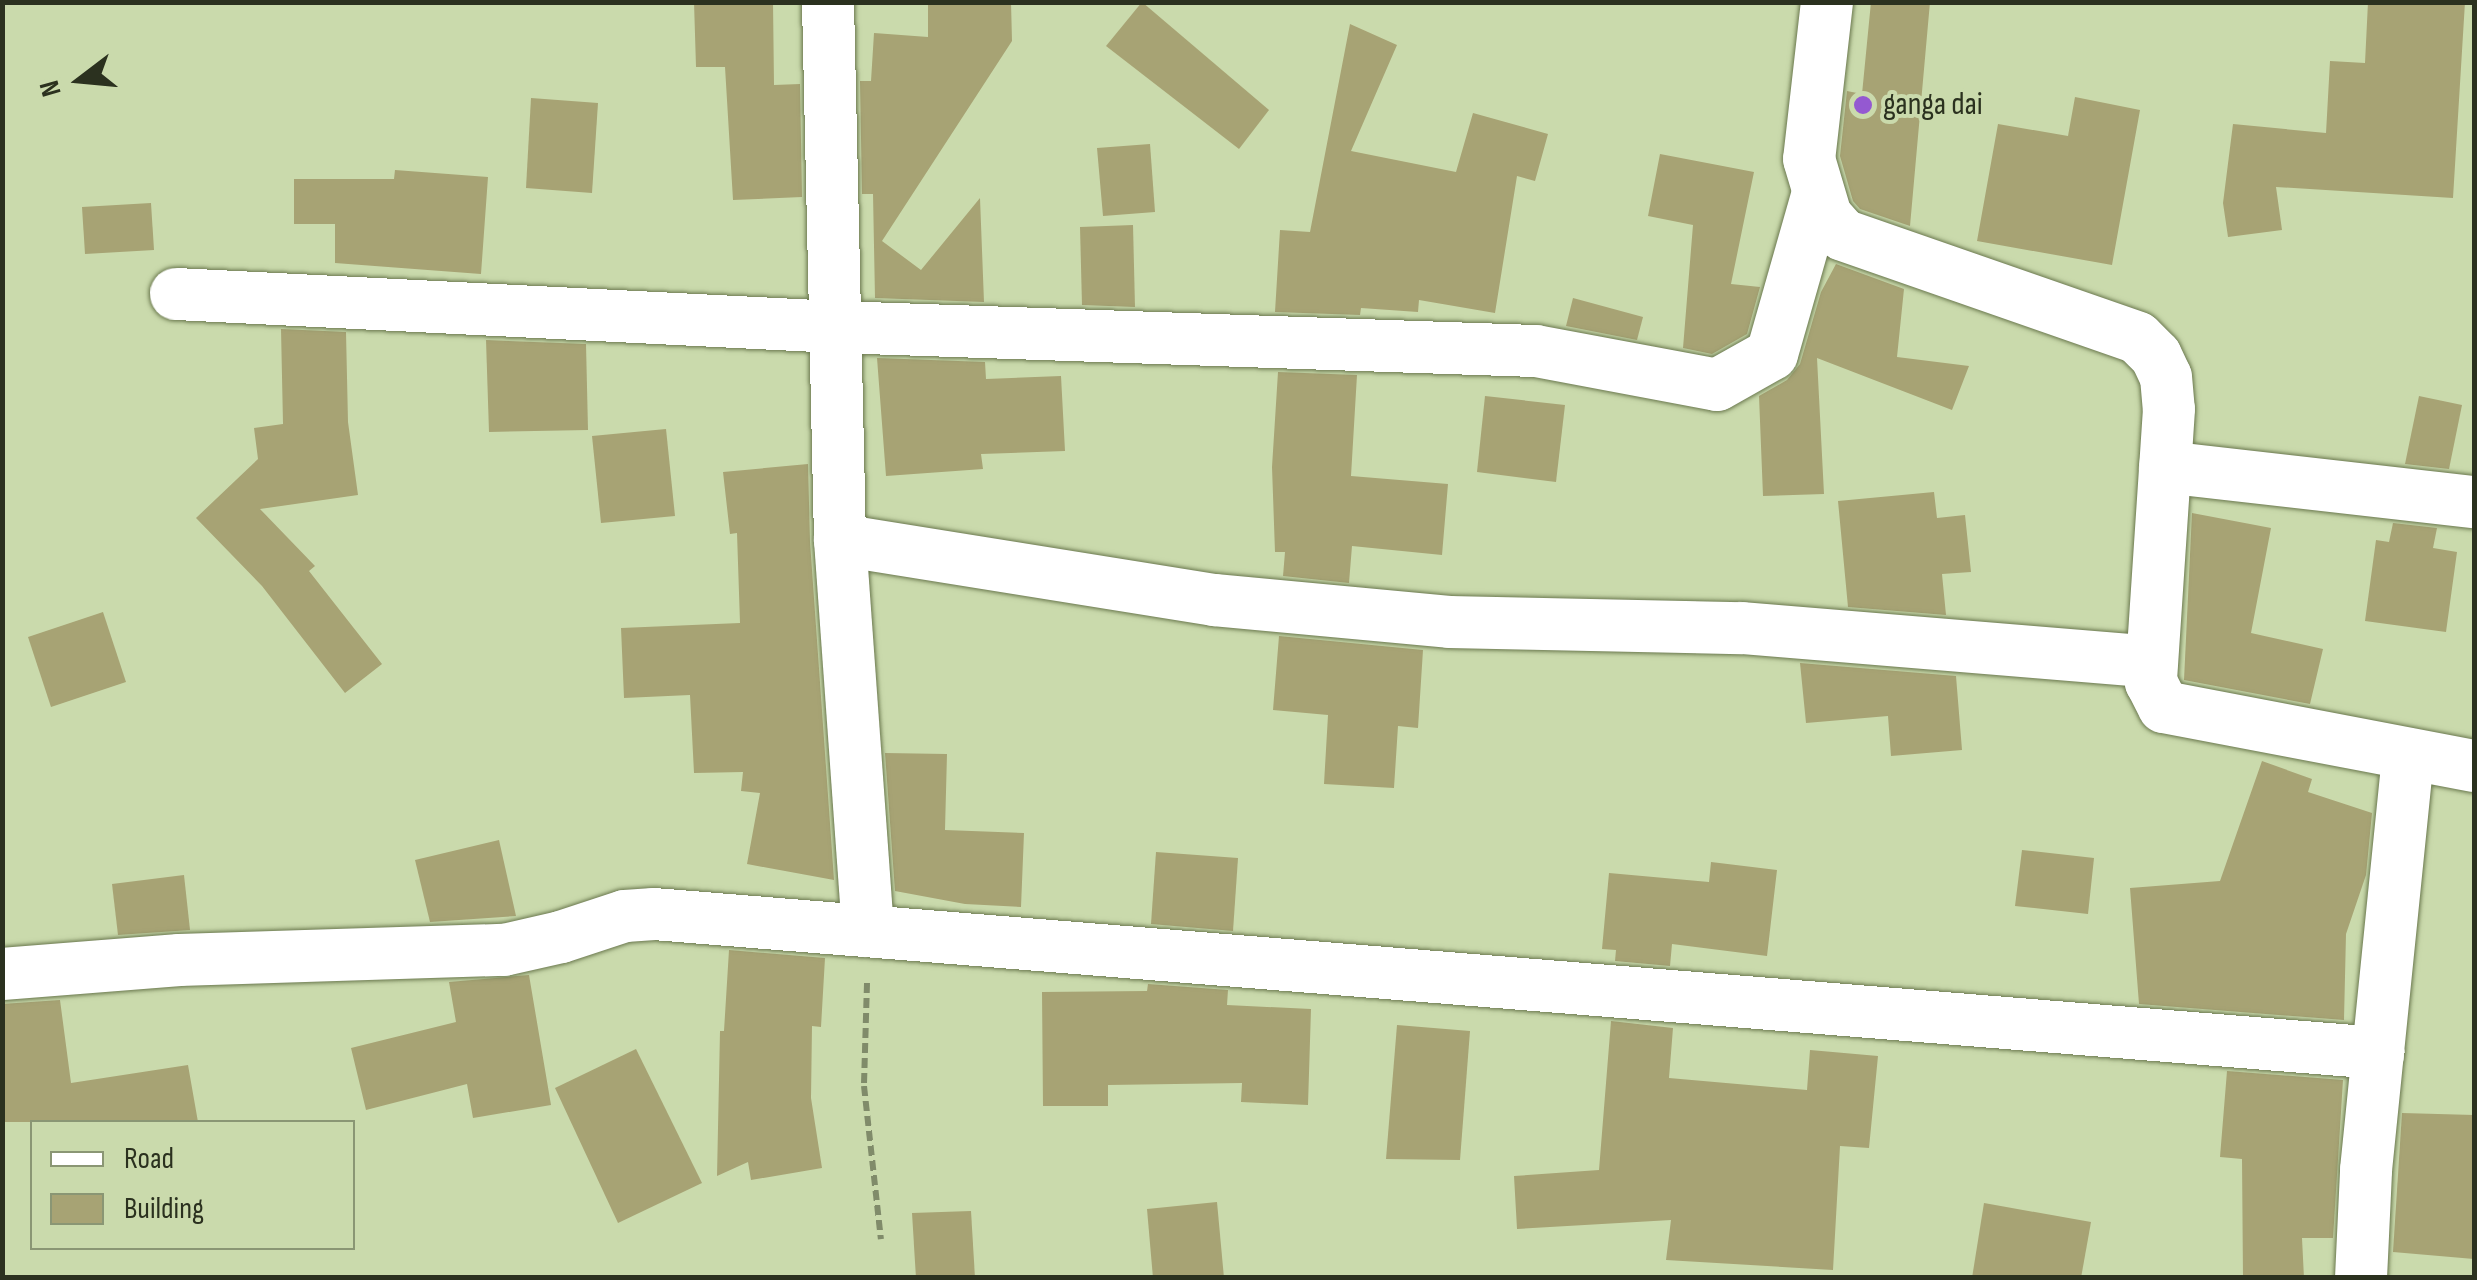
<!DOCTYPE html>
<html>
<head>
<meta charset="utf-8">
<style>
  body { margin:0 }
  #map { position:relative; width:2477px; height:1280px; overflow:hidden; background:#cadaac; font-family:"Sofia Sans Condensed",sans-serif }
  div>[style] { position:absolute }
  .building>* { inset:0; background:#a7a374 }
  .path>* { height:6px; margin-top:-3px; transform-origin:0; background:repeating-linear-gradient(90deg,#808b6a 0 10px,transparent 0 15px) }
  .roads { filter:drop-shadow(0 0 2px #6a784e) drop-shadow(0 0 2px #6a784e) }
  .minor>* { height:52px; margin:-26px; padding:0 26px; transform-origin:26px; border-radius:26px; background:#fff }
  .dots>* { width:28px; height:28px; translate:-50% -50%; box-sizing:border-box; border:5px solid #cadaac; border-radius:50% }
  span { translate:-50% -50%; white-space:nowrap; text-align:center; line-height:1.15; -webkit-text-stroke:8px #cadaac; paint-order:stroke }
  .poi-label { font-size:32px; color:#2b311f }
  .left { translate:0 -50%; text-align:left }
  .frame { position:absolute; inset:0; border:5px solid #2b311f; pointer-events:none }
  .legend { position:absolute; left:30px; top:1120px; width:325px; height:130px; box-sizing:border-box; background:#cadaac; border:2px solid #8a9674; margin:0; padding:12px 18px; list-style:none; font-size:30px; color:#2b311f }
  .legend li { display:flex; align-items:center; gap:20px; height:50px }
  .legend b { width:50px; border:2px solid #8a9674 }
  .north { position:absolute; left:30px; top:30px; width:100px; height:100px; -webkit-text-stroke:8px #cadaac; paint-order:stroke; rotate:254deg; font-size:28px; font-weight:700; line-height:40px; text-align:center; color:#2b311f }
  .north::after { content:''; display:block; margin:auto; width:35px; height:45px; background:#2b311f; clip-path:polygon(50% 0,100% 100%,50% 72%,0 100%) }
</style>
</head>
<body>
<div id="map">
  <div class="building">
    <i style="clip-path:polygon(694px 2px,773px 2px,774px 85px,800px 84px,802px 197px,733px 200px,725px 67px,696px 67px)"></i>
    <i style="clip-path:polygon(928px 2px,1011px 2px,1012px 41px,882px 241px,921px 270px,980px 198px,984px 302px,875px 298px,873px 194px,862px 194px,860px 81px,871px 81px,874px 33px,928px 37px)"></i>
    <i style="clip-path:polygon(1142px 2px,1269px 110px,1239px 149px,1106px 46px)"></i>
    <i style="clip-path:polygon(1871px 2px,1930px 2px,1910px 226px,1860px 209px,1853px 201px,1840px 156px,1847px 91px,1862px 94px)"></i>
    <i style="clip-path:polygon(2368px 2px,2465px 2px,2453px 198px,2276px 187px,2282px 230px,2228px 237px,2223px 203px,2233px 124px,2326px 133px,2330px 61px,2365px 63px)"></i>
    <i style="clip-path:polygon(1350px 24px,1397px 45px,1351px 151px,1456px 172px,1473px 113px,1548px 134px,1535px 181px,1517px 176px,1495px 313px,1419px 300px,1418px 312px,1361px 308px,1360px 315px,1275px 312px,1280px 230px,1310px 232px)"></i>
    <i style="clip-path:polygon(2075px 97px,2140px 110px,2112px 265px,1977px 241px,1998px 124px,2068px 136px)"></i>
    <i style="clip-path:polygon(531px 98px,598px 103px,592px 193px,526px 188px)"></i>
    <i style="clip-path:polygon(1150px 144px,1155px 212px,1103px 216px,1097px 148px)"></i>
    <i style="clip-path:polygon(1660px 154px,1754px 172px,1731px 284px,1760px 287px,1747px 334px,1712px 354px,1683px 348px,1693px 225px,1648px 216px)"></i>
    <i style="clip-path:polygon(395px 170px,488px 177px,481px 274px,335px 263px,335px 224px,294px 224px,294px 179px,394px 179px)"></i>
    <i style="clip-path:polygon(151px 203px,154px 250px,85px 254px,82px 207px)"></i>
    <i style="clip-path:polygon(1133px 225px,1135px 307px,1082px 305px,1080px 227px)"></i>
    <i style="clip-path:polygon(1836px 264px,1904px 289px,1897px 357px,1969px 366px,1952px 410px,1817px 358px,1824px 494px,1763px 496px,1759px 396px,1787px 380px,1800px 364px,1821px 292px)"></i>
    <i style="clip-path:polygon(1573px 298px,1643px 317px,1637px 340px,1566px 326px)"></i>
    <i style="clip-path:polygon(281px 329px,346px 332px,348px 422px,358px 495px,260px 509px,315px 566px,309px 571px,382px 664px,345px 693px,262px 586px,196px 518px,258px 459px,254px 428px,283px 424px)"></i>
    <i style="clip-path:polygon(486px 340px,586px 344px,588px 430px,489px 432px)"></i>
    <i style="clip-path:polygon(877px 358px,985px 362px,986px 379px,1061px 376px,1065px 451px,981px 454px,983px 469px,886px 476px)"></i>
    <i style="clip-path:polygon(1278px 372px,1357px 375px,1351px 476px,1448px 484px,1442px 555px,1352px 546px,1349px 583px,1283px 576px,1285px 552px,1275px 552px,1272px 467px)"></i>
    <i style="clip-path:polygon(1485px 396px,1565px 405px,1556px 482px,1477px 472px)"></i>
    <i style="clip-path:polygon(2419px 396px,2462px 405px,2449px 469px,2405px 464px)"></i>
    <i style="clip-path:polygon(666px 429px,675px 516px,601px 523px,592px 436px)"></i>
    <i style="clip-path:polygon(808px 464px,810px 542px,834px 880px,747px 864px,760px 793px,741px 791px,743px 772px,694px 773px,690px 695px,624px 698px,621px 628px,740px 623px,737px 533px,730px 534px,723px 472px)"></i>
    <i style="clip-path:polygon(1934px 492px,1937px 518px,1965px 515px,1971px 572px,1942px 574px,1946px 615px,1848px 607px,1838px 501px)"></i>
    <i style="clip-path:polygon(2192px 513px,2271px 528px,2251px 633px,2323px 649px,2310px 704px,2184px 680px)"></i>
    <i style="clip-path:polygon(2393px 523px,2437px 528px,2433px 548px,2457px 552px,2446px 632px,2365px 621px,2376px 540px,2389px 542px)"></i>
    <i style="clip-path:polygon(103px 612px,126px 682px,51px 707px,28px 637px)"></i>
    <i style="clip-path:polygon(1279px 636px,1423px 650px,1418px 728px,1398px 726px,1394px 788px,1324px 784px,1328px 715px,1273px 710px)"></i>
    <i style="clip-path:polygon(1800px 663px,1956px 676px,1962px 750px,1891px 756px,1888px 716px,1806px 723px)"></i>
    <i style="clip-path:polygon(885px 753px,947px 754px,945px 830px,1024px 833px,1021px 907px,965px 904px,895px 891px)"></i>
    <i style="clip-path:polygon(2262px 761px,2312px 779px,2308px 792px,2372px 813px,2366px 875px,2346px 934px,2344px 1020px,2139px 1004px,2130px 888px,2220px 881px)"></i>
    <i style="clip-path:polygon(499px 840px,516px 916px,430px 922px,415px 860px)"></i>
    <i style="clip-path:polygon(2022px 850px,2094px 858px,2088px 914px,2015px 906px)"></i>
    <i style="clip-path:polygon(1156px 852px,1238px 858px,1233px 931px,1151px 924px)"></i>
    <i style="clip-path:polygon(1711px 862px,1777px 870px,1767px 956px,1672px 944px,1670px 966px,1615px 961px,1616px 950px,1602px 949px,1609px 873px,1709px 882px)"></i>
    <i style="clip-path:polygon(184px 875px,190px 930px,118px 935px,112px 884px)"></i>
    <i style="clip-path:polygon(729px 950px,825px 958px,821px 1027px,812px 1026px,811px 1098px,822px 1168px,751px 1180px,748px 1162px,717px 1176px,720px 1031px,724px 1031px)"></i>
    <i style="clip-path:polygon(529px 975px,551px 1105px,473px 1118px,467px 1084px,366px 1110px,351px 1048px,456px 1022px,449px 982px)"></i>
    <i style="clip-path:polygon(1148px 984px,1228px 990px,1227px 1005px,1311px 1009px,1308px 1105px,1241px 1102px,1242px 1083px,1108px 1085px,1108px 1106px,1043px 1106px,1042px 992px,1147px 991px)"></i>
    <i style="clip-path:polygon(60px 1000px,71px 1083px,188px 1065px,198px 1122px,2px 1122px,2px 1004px)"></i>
    <i style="clip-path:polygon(1611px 1021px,1673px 1028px,1669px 1078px,1807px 1090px,1810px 1050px,1878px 1056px,1869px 1148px,1840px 1146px,1833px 1270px,1666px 1260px,1671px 1220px,1517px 1229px,1514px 1176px,1599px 1170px)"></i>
    <i style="clip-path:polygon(1397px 1025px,1470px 1031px,1460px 1160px,1386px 1159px)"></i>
    <i style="clip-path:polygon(636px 1049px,702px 1183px,618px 1223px,555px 1088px)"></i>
    <i style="clip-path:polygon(2227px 1071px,2343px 1080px,2333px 1238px,2302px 1238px,2304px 1278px,2243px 1278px,2242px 1159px,2220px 1157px)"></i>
    <i style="clip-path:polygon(2402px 1113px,2474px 1115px,2474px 1259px,2393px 1252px)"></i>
    <i style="clip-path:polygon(1217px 1202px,1224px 1278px,1153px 1278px,1147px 1209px)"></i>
    <i style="clip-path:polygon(1984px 1203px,2091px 1222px,2081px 1278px,1972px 1278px)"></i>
    <i style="clip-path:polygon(971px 1211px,975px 1278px,916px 1278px,912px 1213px)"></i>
  </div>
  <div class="path">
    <i style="left:867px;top:983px;width:103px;rotate:91.7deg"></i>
    <i style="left:864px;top:1086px;width:154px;rotate:83.7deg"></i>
  </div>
  <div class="roads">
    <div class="minor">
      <i style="left:828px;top:2px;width:538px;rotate:88.72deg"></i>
      <i style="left:840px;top:540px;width:392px;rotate:85.9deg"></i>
      <i style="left:1827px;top:2px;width:158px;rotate:96.5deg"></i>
      <i style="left:1809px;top:159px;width:59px;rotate:73.4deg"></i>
      <i style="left:1826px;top:216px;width:25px;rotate:48deg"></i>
      <i style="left:1843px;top:235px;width:312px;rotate:19.2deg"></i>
      <i style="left:2138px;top:338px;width:25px;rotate:45deg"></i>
      <i style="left:2156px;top:356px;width:23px;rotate:65deg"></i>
      <i style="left:2166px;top:377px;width:32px;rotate:85deg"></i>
      <i style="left:2169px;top:409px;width:274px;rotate:93.8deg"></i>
      <i style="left:2151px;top:682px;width:28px;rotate:63deg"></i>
      <i style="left:2164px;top:707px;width:316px;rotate:10.8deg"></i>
      <i style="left:176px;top:294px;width:662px;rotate:2.86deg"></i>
      <i style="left:837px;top:327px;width:699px;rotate:1.97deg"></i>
      <i style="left:1536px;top:351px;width:184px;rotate:10.6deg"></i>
      <i style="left:1717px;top:385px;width:63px;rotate:-29.4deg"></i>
      <i style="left:1772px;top:354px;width:164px;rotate:-74.1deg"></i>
      <i style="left:2165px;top:467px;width:311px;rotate:6.5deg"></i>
      <i style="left:840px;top:540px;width:379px;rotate:9.1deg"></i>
      <i style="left:1214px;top:600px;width:236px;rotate:5.3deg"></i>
      <i style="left:1449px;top:622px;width:293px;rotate:1.2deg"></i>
      <i style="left:1742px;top:628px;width:411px;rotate:4.7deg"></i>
      <i style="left:2px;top:974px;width:178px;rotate:-4.5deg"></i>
      <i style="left:179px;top:960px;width:325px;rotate:-1.8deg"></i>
      <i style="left:504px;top:950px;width:58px;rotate:-12.8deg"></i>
      <i style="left:561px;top:937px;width:67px;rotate:-18.2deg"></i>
      <i style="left:625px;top:916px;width:29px;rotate:-4deg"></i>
      <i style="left:654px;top:914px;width:1730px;rotate:4.61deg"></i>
      <i style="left:2361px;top:1278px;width:108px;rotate:-87.3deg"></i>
      <i style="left:2366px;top:1170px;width:418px;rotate:-84.2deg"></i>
    </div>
  </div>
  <div class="dots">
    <i style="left:1863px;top:105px;background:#9459d1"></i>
  </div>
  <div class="poi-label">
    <span class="left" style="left:1883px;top:105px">ganga dai</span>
  </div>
  <div class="frame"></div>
  <ul class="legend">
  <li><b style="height:12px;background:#fff"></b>Road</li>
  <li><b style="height:28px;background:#a7a374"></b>Building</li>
  </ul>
  <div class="north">N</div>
</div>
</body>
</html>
